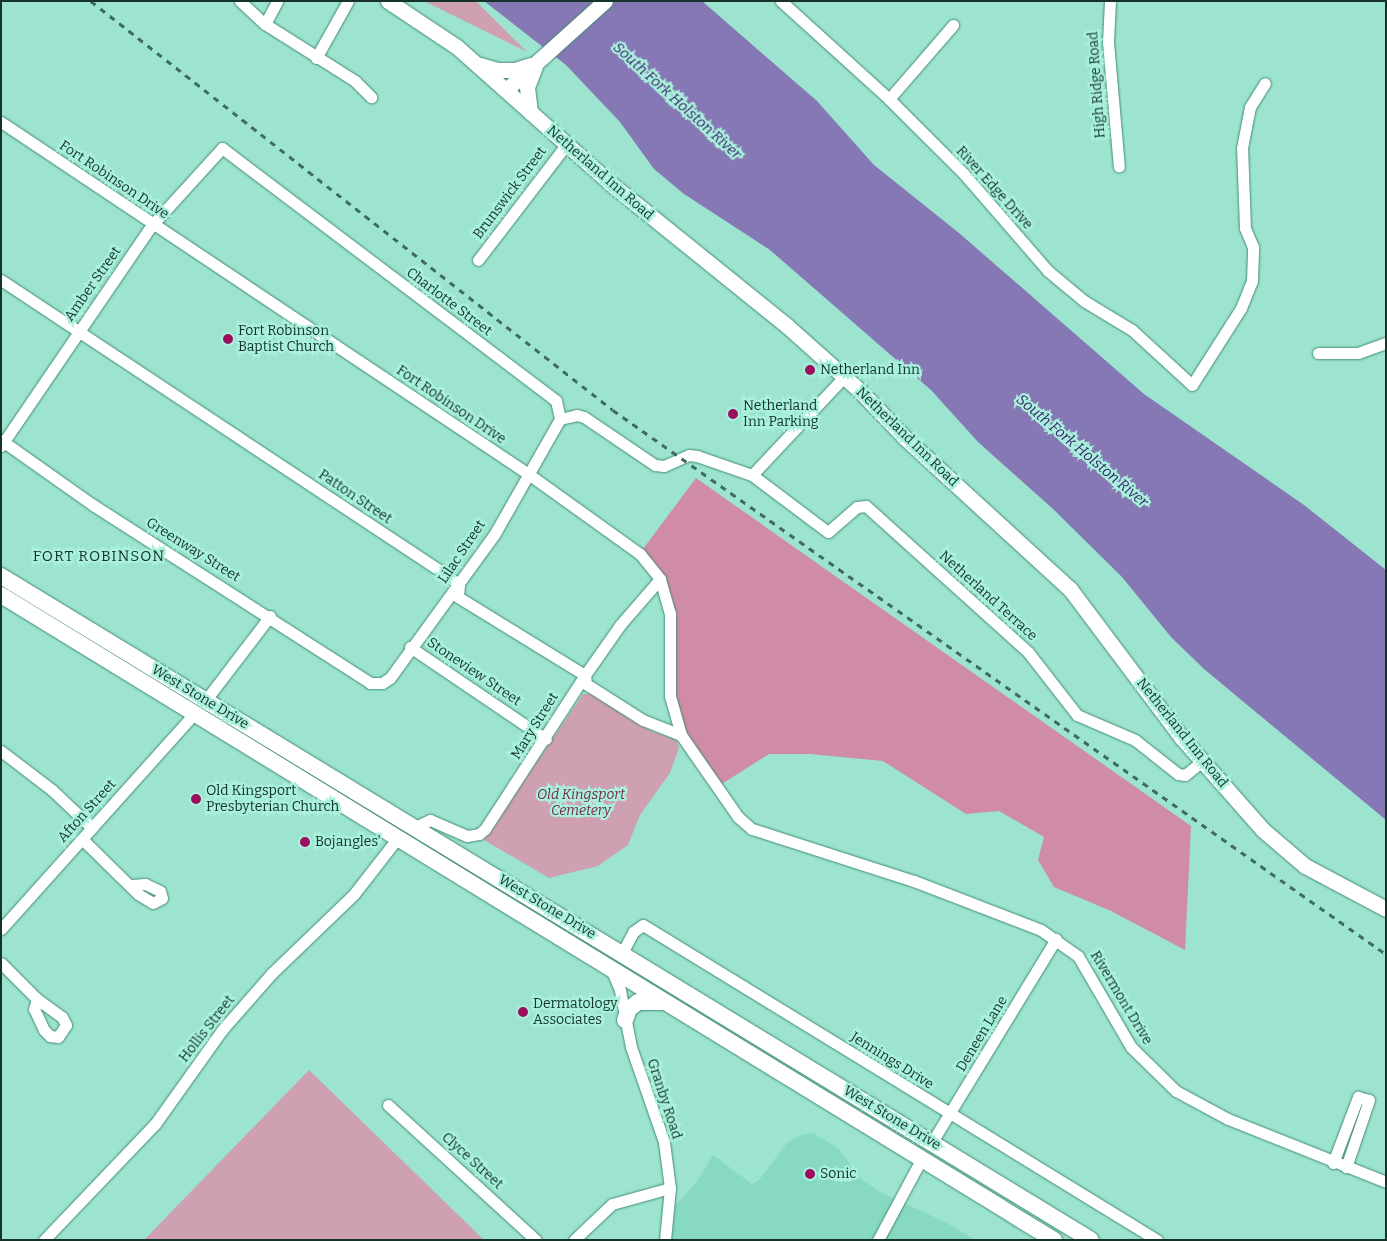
<!DOCTYPE html>
<html>
<head>
<meta charset="utf-8">
<style>
  body { margin:0 }
  #map { position:relative; width:1387px; height:1241px; overflow:hidden; background:#9ce4cf; font-family:Bitter,serif }
  div>[style] { position:absolute }
  .built>* { inset:0; background:#87d9c2 }
  .green>* { inset:0; background:#cea0b1 }
  .forest>* { inset:0; background:#d08ba6 }
  .water>* { inset:0; background:#8678b5 }
  .roads { filter:drop-shadow(0 0 1px #448b78) drop-shadow(0 0 1px #448b78) }
  .minor>* { height:11px; margin:-5.5px; padding:0 5.5px; transform-origin:5.5px; border-radius:5.5px; background:#fff }
  .major>* { height:15px; margin:-7.5px; padding:0 7.5px; transform-origin:7.5px; border-radius:7.5px; background:#fff }
  .highway>* { height:16px; margin:-8px; padding:0 8px; transform-origin:8px; border-radius:8px; background:#fff }
  .rail>* { height:2.5px; margin-top:-1.25px; transform-origin:0; background:repeating-linear-gradient(90deg,#406b5f 0 6px,transparent 0 12px) }
  .dots>* { width:14px; height:14px; translate:-50% -50%; box-sizing:border-box; border:2px solid #a9f1dc; border-radius:50% }
  span { translate:-50% -50%; white-space:nowrap; text-align:center; line-height:1.15; -webkit-text-stroke:4.5px #a9f1dc; paint-order:stroke }
  .street-label { font-size:14px; color:#15332b }
  .poi-label { font-size:14px; color:#15332b }
  .left { translate:0 -50%; text-align:left }
  .park-label { font-size:14px; color:#78264e; font-style:italic }
  .water-label { font-size:15px; color:#391f69; font-style:italic }
  .neighbourhood-label { font-size:15px; color:#15332b; letter-spacing:1px }
  .frame { position:absolute; inset:0; border:2px solid #15332b; pointer-events:none }
</style>
</head>
<body>
<div id="map">
  <div class="built">
    <i style="clip-path:polygon(813px 1133px,839px 1149px,859px 1177px,880px 1192px,947px 1223px,975px 1240px,672px 1240px,675px 1206px,698px 1180px,713px 1155px,752px 1184px,759px 1180px,787px 1143px,801px 1135px)"></i>
  </div>
  <div class="green">
    <i style="clip-path:polygon(424px 1px,476px 1px,527px 52px)"></i>
    <i style="clip-path:polygon(583px 694px,593px 694px,651px 731px,676px 740px,679px 748px,670px 773px,640px 815px,628px 845px,598px 866px,549px 878px,484px 840px)"></i>
    <i style="clip-path:polygon(309px 1070px,484px 1240px,144px 1240px)"></i>
  </div>
  <div class="forest">
    <i style="clip-path:polygon(696px 478px,1191px 826px,1185px 950px,1111px 911px,1054px 887px,1038px 860px,1044px 837px,999px 811px,966px 814px,883px 761px,810px 754px,769px 754px,717px 787px,674px 715px,670px 613px,643px 549px)"></i>
  </div>
  <div class="water">
    <i style="clip-path:polygon(484px 1px,702px 1px,817px 101px,874px 165px,959px 233px,1144px 394px,1304px 505px,1386px 570px,1386px 820px,1204px 669px,1171px 637px,1122px 577px,1052px 508px,978px 442px,931px 390px,770px 250px,684px 194px,654px 169px,620px 122px,566px 65px)"></i>
  </div>
  <div class="roads">
    <div class="minor">
      <i style="left:240px;top:1px;width:34px;rotate:43deg"></i>
      <i style="left:265px;top:24px;width:107px;rotate:32.3deg"></i>
      <i style="left:355px;top:81px;width:23px;rotate:45deg"></i>
      <i style="left:781px;top:1px;width:146px;rotate:42.2deg"></i>
      <i style="left:889px;top:99px;width:106px;rotate:45deg"></i>
      <i style="left:964px;top:174px;width:128px;rotate:49.1deg"></i>
      <i style="left:1048px;top:271px;width:47px;rotate:39.8deg"></i>
      <i style="left:1084px;top:301px;width:56px;rotate:31.1deg"></i>
      <i style="left:1132px;top:330px;width:81px;rotate:42.5deg"></i>
      <i style="left:1192px;top:385px;width:91px;rotate:-57.5deg"></i>
      <i style="left:1241px;top:308px;width:29px;rotate:-68deg"></i>
      <i style="left:1252px;top:281px;width:34px;rotate:-88deg"></i>
      <i style="left:1253px;top:247px;width:21px;rotate:-113deg"></i>
      <i style="left:1245px;top:228px;width:80px;rotate:-92.1deg"></i>
      <i style="left:1242px;top:148px;width:42px;rotate:-79deg"></i>
      <i style="left:1250px;top:107px;width:28px;rotate:-58deg"></i>
      <i style="left:1110px;top:1px;width:41px;rotate:92.8deg"></i>
      <i style="left:1108px;top:42px;width:125px;rotate:85deg"></i>
      <i style="left:265px;top:24px;width:26px;rotate:-62deg"></i>
      <i style="left:316px;top:58px;width:65px;rotate:-60.7deg"></i>
      <i style="left:889px;top:99px;width:98px;rotate:-49.1deg"></i>
      <i style="left:1px;top:122px;width:632px;rotate:33.72deg"></i>
      <i style="left:527px;top:473px;width:139px;rotate:35.6deg"></i>
      <i style="left:640px;top:554px;width:32px;rotate:51deg"></i>
      <i style="left:660px;top:579px;width:35px;rotate:74deg"></i>
      <i style="left:670px;top:613px;width:83px;rotate:90deg"></i>
      <i style="left:670px;top:696px;width:41px;rotate:74.2deg"></i>
      <i style="left:681px;top:735px;width:100px;rotate:55.2deg"></i>
      <i style="left:738px;top:817px;width:18px;rotate:41deg"></i>
      <i style="left:752px;top:829px;width:170px;rotate:17.8deg"></i>
      <i style="left:914px;top:881px;width:136px;rotate:21.1deg"></i>
      <i style="left:1041px;top:930px;width:45px;rotate:35.1deg"></i>
      <i style="left:1078px;top:956px;width:105px;rotate:59.8deg"></i>
      <i style="left:1131px;top:1047px;width:63px;rotate:44.4deg"></i>
      <i style="left:1176px;top:1091px;width:59px;rotate:28.3deg"></i>
      <i style="left:1228px;top:1119px;width:170px;rotate:21.7deg"></i>
      <i style="left:478px;top:260px;width:145px;rotate:-52.6deg"></i>
      <i style="left:1px;top:280px;width:536px;rotate:33.51deg"></i>
      <i style="left:448px;top:576px;width:14px;rotate:39deg"></i>
      <i style="left:459px;top:585px;width:12px;rotate:95deg"></i>
      <i style="left:458px;top:597px;width:149px;rotate:31.6deg"></i>
      <i style="left:585px;top:675px;width:9px;rotate:84deg"></i>
      <i style="left:586px;top:684px;width:67px;rotate:32.3deg"></i>
      <i style="left:643px;top:720px;width:41px;rotate:21.5deg"></i>
      <i style="left:1318px;top:353px;width:40px"></i>
      <i style="left:1358px;top:353px;width:30px;rotate:-20deg"></i>
      <i style="left:1px;top:440px;width:113px;rotate:35.2deg"></i>
      <i style="left:93px;top:505px;width:329px;rotate:32.7deg"></i>
      <i style="left:370px;top:683px;width:12px"></i>
      <i style="left:382px;top:683px;width:9px;rotate:-32deg"></i>
      <i style="left:390px;top:678px;width:177px;rotate:-54deg"></i>
      <i style="left:494px;top:535px;width:133px;rotate:-60.4deg"></i>
      <i style="left:1px;top:446px;width:268px;rotate:-55.7deg"></i>
      <i style="left:152px;top:225px;width:104px;rotate:-47.7deg"></i>
      <i style="left:222px;top:148px;width:419px;rotate:37.1deg"></i>
      <i style="left:556px;top:401px;width:18px;rotate:77deg"></i>
      <i style="left:560px;top:419px;width:17px;rotate:-13deg"></i>
      <i style="left:577px;top:415px;width:7px;rotate:16deg"></i>
      <i style="left:584px;top:417px;width:86px;rotate:34.1deg"></i>
      <i style="left:655px;top:465px;width:9px;rotate:6deg"></i>
      <i style="left:664px;top:466px;width:27px;rotate:-24deg"></i>
      <i style="left:689px;top:455px;width:8px;rotate:7deg"></i>
      <i style="left:697px;top:456px;width:58px;rotate:19.1deg"></i>
      <i style="left:752px;top:475px;width:134px;rotate:-46.8deg"></i>
      <i style="left:752px;top:475px;width:95px;rotate:36.9deg"></i>
      <i style="left:828px;top:532px;width:38px;rotate:-41deg"></i>
      <i style="left:857px;top:507px;width:9px;rotate:-6deg"></i>
      <i style="left:866px;top:506px;width:218px;rotate:42deg"></i>
      <i style="left:1028px;top:652px;width:80px;rotate:52.1deg"></i>
      <i style="left:1077px;top:715px;width:63px;rotate:23.3deg"></i>
      <i style="left:1135px;top:740px;width:55px;rotate:38.3deg"></i>
      <i style="left:1178px;top:774px;width:7px;rotate:8deg"></i>
      <i style="left:1185px;top:775px;width:22px;rotate:-39deg"></i>
      <i style="left:410px;top:647px;width:164px;rotate:34.1deg"></i>
      <i style="left:205px;top:701px;width:107px;rotate:-52.6deg"></i>
      <i style="left:1px;top:751px;width:64px;rotate:37.4deg"></i>
      <i style="left:52px;top:790px;width:55px;rotate:43.5deg"></i>
      <i style="left:415px;top:827px;width:17px;rotate:-25deg"></i>
      <i style="left:430px;top:820px;width:40px;rotate:23.4deg"></i>
      <i style="left:467px;top:836px;width:12px;rotate:-9deg"></i>
      <i style="left:479px;top:834px;width:8px;rotate:-40deg"></i>
      <i style="left:485px;top:829px;width:184px;rotate:-57deg"></i>
      <i style="left:585px;top:675px;width:61px;rotate:-55deg"></i>
      <i style="left:620px;top:625px;width:61px;rotate:-49deg"></i>
      <i style="left:82px;top:839px;width:78px;rotate:44.5deg"></i>
      <i style="left:138px;top:894px;width:17px;rotate:31deg"></i>
      <i style="left:153px;top:903px;width:10px;rotate:-29deg"></i>
      <i style="left:162px;top:898px;width:7px;rotate:-106deg"></i>
      <i style="left:160px;top:891px;width:17px;rotate:-155deg"></i>
      <i style="left:145px;top:884px;width:14px;rotate:176deg"></i>
      <i style="left:1px;top:929px;width:290px;rotate:-48.1deg"></i>
      <i style="left:622px;top:953px;width:24px;rotate:-62deg"></i>
      <i style="left:633px;top:932px;width:12px;rotate:-35deg"></i>
      <i style="left:643px;top:925px;width:603px;rotate:31.5deg"></i>
      <i style="left:1px;top:963px;width:51px;rotate:45deg"></i>
      <i style="left:37px;top:999px;width:31px;rotate:36deg"></i>
      <i style="left:62px;top:1017px;width:9px;rotate:63deg"></i>
      <i style="left:66px;top:1025px;width:14px;rotate:124deg"></i>
      <i style="left:58px;top:1037px;width:8px;rotate:-173deg"></i>
      <i style="left:50px;top:1036px;width:8px;rotate:-135deg"></i>
      <i style="left:44px;top:1030px;width:23px;rotate:-115deg"></i>
      <i style="left:34px;top:1009px;width:10px;rotate:-73deg"></i>
      <i style="left:612px;top:971px;width:21px;rotate:67deg"></i>
      <i style="left:620px;top:990px;width:58px;rotate:79.1deg"></i>
      <i style="left:631px;top:1047px;width:101px;rotate:70.8deg"></i>
      <i style="left:664px;top:1142px;width:46px;rotate:82.6deg"></i>
      <i style="left:670px;top:1188px;width:52px;rotate:95.5deg"></i>
      <i style="left:388px;top:1105px;width:200px;rotate:42.4deg"></i>
      <i style="left:932px;top:1142px;width:238px;rotate:-58.6deg"></i>
      <i style="left:1333px;top:1163px;width:71px;rotate:-69.3deg"></i>
      <i style="left:1358px;top:1097px;width:11px;rotate:15deg"></i>
      <i style="left:1369px;top:1100px;width:71px;rotate:108.9deg"></i>
      <i style="left:44px;top:1240px;width:161px;rotate:-46.3deg"></i>
      <i style="left:155px;top:1124px;width:115px;rotate:-54.5deg"></i>
      <i style="left:222px;top:1030px;width:74px;rotate:-48.8deg"></i>
      <i style="left:271px;top:974px;width:115px;rotate:-43.9deg"></i>
      <i style="left:354px;top:894px;width:68px;rotate:-52.1deg"></i>
      <i style="left:574px;top:1240px;width:52px;rotate:-43.5deg"></i>
      <i style="left:612px;top:1204px;width:60px;rotate:-15.4deg"></i>
      <i style="left:878px;top:1240px;width:93px;rotate:-61.8deg"></i>
    </div>
    <div class="major">
      <i style="left:388px;top:1px;width:83px;rotate:33.7deg"></i>
      <i style="left:457px;top:47px;width:205px;rotate:41.6deg"></i>
      <i style="left:610px;top:183px;width:226px;rotate:38.9deg"></i>
      <i style="left:786px;top:325px;width:99px;rotate:41.7deg"></i>
      <i style="left:860px;top:391px;width:65px;rotate:46.2deg"></i>
      <i style="left:905px;top:438px;width:224px;rotate:42.5deg"></i>
      <i style="left:1070px;top:589px;width:185px;rotate:53.1deg"></i>
      <i style="left:1181px;top:737px;width:124px;rotate:48.6deg"></i>
      <i style="left:1263px;top:830px;width:55px;rotate:40.6deg"></i>
      <i style="left:1305px;top:866px;width:92px;rotate:28deg"></i>
      <i style="left:480px;top:65px;width:18px;rotate:16deg"></i>
      <i style="left:497px;top:70px;width:18px"></i>
      <i style="left:515px;top:70px;width:16px;rotate:-18deg"></i>
      <i style="left:506px;top:90px;width:133px;rotate:-42deg"></i>
      <i style="left:530px;top:112px;width:25px;rotate:-97deg"></i>
      <i style="left:527px;top:87px;width:22px;rotate:-69deg"></i>
    </div>
    <div class="highway">
      <i style="left:1px;top:576px;width:1276px;rotate:31.35deg"></i>
      <i style="left:1px;top:595px;width:1235px;rotate:31.49deg"></i>
      <i style="left:625px;top:1020px;width:12px;rotate:-70deg"></i>
      <i style="left:629px;top:1009px;width:11px;rotate:-38deg"></i>
      <i style="left:638px;top:1002px;width:23px"></i>
    </div>
  </div>
  <div class="rail">
    <i style="left:91px;top:1px;width:663px;rotate:38.08deg"></i>
    <i style="left:613px;top:410px;width:945px;rotate:35.14deg"></i>
  </div>
  <div class="dots">
    <i style="left:228px;top:339px;background:#9b0e5d"></i>
    <i style="left:810px;top:370px;background:#9b0e5d"></i>
    <i style="left:733px;top:414px;background:#9b0e5d"></i>
    <i style="left:196px;top:799px;background:#9b0e5d"></i>
    <i style="left:305px;top:842px;background:#9b0e5d"></i>
    <i style="left:523px;top:1012px;background:#9b0e5d"></i>
    <i style="left:810px;top:1174px;background:#9b0e5d"></i>
  </div>
  <div class="street-label">
    <span style="left:1097px;top:85px;rotate:-94deg">High Ridge Road</span>
    <span style="left:600px;top:173px;rotate:41deg">Netherland Inn Road</span>
    <span style="left:114px;top:180px;rotate:34deg">Fort Robinson Drive</span>
    <span style="left:994px;top:188px;rotate:48deg">River Edge Drive</span>
    <span style="left:510px;top:193px;rotate:-53deg">Brunswick Street</span>
    <span style="left:93px;top:284px;rotate:-55deg">Amber Street</span>
    <span style="left:449px;top:302px;rotate:37deg">Charlotte Street</span>
    <span style="left:451px;top:405px;rotate:34deg">Fort Robinson Drive</span>
    <span style="left:907px;top:437px;rotate:44deg">Netherland Inn Road</span>
    <span style="left:355px;top:497px;rotate:34deg">Patton Street</span>
    <span style="left:193px;top:550px;rotate:32deg">Greenway Street</span>
    <span style="left:462px;top:552px;rotate:-56deg">Lilac Street</span>
    <span style="left:988px;top:596px;rotate:42deg">Netherland Terrace</span>
    <span style="left:474px;top:672px;rotate:34deg">Stoneview Street</span>
    <span style="left:200px;top:697px;rotate:31deg">West Stone Drive</span>
    <span style="left:535px;top:726px;rotate:-58deg">Mary Street</span>
    <span style="left:1182px;top:733px;rotate:51deg">Netherland Inn Road</span>
    <span style="left:87px;top:811px;rotate:-48deg">Afton Street</span>
    <span style="left:547px;top:907px;rotate:31deg">West Stone Drive</span>
    <span style="left:1121px;top:998px;rotate:59deg">Rivermont Drive</span>
    <span style="left:207px;top:1029px;rotate:-52deg">Hollis Street</span>
    <span style="left:982px;top:1034px;rotate:-59deg">Deneen Lane</span>
    <span style="left:892px;top:1061px;rotate:32deg">Jennings Drive</span>
    <span style="left:664px;top:1099px;rotate:72deg">Granby Road</span>
    <span style="left:892px;top:1118px;rotate:31deg">West Stone Drive</span>
    <span style="left:472px;top:1161px;rotate:42deg">Clyce Street</span>
  </div>
  <div class="poi-label">
    <span class="left" style="left:238px;top:339px">Fort Robinson<br>Baptist Church</span>
    <span class="left" style="left:820px;top:370px">Netherland Inn</span>
    <span class="left" style="left:743px;top:414px">Netherland<br>Inn Parking</span>
    <span class="left" style="left:206px;top:799px">Old Kingsport<br>Presbyterian Church</span>
    <span class="left" style="left:315px;top:842px">Bojangles'</span>
    <span class="left" style="left:533px;top:1012px">Dermatology<br>Associates</span>
    <span class="left" style="left:820px;top:1174px">Sonic</span>
  </div>
  <div class="park-label">
    <span style="left:581px;top:803px">Old Kingsport<br>Cemetery</span>
  </div>
  <div class="water-label">
    <span style="left:677px;top:101px;rotate:42deg">South Fork Holston River</span>
    <span style="left:1082px;top:451px;rotate:40deg">South Fork Holston River</span>
  </div>
  <div class="neighbourhood-label">
    <span style="left:99px;top:557px">FORT ROBINSON</span>
  </div>
  <div class="frame"></div>
</div>
</body>
</html>
